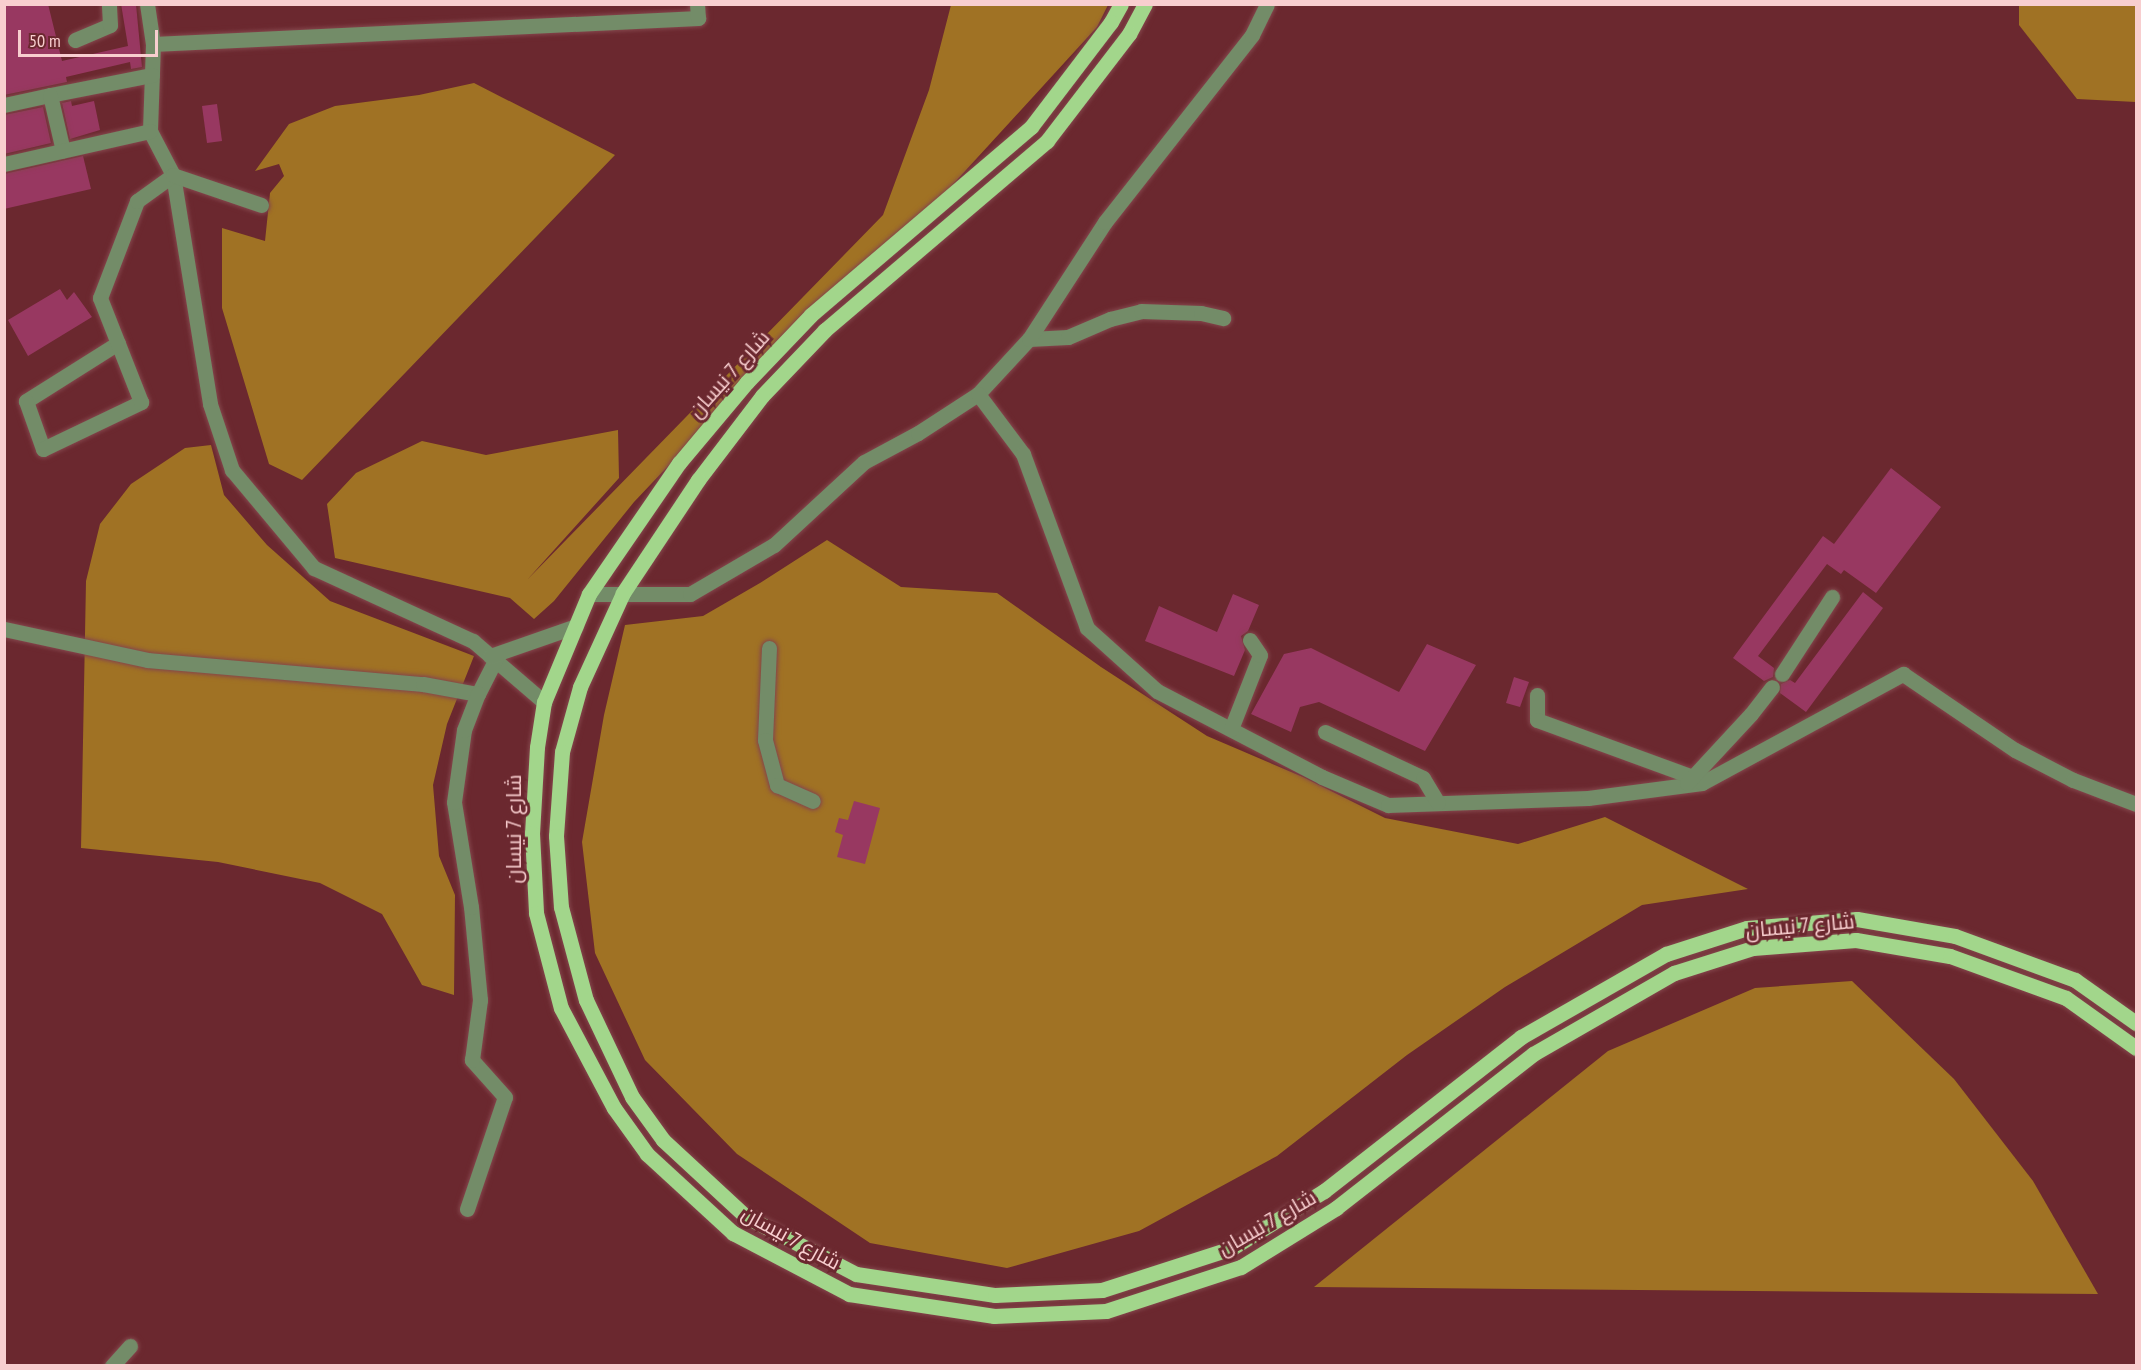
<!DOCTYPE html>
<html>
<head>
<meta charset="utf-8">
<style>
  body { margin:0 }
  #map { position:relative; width:2141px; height:1370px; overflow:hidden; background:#6b282f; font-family:"PT Sans Narrow",Cairo,sans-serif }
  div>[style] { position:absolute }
  .forest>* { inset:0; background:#a07224 }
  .building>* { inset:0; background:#983861 }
  .roads { filter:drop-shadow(0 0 2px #84464c) drop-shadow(0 0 2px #84464c) }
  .minor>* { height:15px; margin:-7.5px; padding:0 7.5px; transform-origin:7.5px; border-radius:7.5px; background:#738c68 }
  .major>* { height:15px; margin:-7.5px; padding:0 7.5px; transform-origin:7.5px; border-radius:7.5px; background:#a2d68b }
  span { translate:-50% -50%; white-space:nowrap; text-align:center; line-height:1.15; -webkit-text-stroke:6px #6b282f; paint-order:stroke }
  .street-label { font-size:21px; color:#f8cecf }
  .frame { position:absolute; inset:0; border:6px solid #f8cecf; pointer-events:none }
  .scale { position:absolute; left:18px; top:30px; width:140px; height:27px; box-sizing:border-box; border:3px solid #f8cecf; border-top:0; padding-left:8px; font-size:18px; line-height:21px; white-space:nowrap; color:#f8cecf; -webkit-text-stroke:4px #6b282f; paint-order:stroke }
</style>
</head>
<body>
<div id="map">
  <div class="forest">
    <i style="clip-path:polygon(951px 5px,1108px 5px,1097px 27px,923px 217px,779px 349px,634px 502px,554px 601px,534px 619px,510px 598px,335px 558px,327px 504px,356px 473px,422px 441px,486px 455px,618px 430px,619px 478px,527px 580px,883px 215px,929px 90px)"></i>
    <i style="clip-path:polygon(2019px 5px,2136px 5px,2136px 102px,2077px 99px,2019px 25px)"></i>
    <i style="clip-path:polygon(474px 83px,615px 155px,302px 480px,269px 464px,222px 308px,222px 228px,265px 241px,270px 193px,284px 176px,279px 164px,255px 171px,289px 124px,335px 106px,419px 95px)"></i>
    <i style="clip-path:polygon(211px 445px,224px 495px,267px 545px,330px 601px,474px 656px,447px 724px,433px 785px,439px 856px,455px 895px,454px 995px,422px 985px,382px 914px,320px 883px,218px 862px,81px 848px,86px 581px,100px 524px,131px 484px,185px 448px)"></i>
    <i style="clip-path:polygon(827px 540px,901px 587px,997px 593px,1101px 667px,1207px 736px,1303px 777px,1385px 818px,1518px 844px,1605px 817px,1748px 889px,1642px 905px,1505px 987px,1407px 1055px,1277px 1156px,1139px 1231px,1007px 1268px,870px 1243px,737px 1154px,645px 1060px,595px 953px,582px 842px,604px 715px,625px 625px,703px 616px,760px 583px)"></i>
    <i style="clip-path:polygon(1852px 981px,1954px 1079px,2033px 1181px,2098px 1294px,1314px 1287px,1608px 1051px,1755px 988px)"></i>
  </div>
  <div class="building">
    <i style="clip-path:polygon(11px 4px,48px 4px,62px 61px,128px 46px,121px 4px,136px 4px,142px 67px,131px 69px,130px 62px,66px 77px,67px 82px,4px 95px,4px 6px)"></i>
    <i style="clip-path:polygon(71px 101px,72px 106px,94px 101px,100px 130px,70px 139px,62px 103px)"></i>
    <i style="clip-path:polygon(217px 104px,222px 141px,207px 143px,202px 106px)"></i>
    <i style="clip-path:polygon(43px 107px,51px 143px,4px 154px,4px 115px)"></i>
    <i style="clip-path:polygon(83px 156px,91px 189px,4px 209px,4px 174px)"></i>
    <i style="clip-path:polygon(60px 289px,67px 300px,74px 292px,92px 317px,28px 356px,8px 320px)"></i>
    <i style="clip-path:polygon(1891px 468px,1941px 507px,1876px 593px,1844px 570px,1841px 574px,1827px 564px,1758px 656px,1774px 668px,1773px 677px,1764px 681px,1733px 658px,1823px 536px,1834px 544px)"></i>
    <i style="clip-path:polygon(1863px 592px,1883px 608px,1806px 712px,1780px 693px,1781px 684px,1790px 680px,1795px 683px)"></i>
    <i style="clip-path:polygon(1233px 594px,1259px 605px,1248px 631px,1241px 636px,1245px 650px,1234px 676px,1145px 641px,1159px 606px,1217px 632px)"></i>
    <i style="clip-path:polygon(1427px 644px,1476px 665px,1425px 751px,1319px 702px,1300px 707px,1291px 732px,1251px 714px,1284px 654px,1311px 648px,1399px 692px)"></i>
    <i style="clip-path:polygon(1514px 677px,1529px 682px,1520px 707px,1506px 703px)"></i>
    <i style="clip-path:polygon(854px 801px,880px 808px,865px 864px,837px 857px,843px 835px,835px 832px,839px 818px,848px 820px)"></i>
  </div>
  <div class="roads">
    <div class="minor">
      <i style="left:147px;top:4px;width:40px;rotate:81.5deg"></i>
      <i style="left:153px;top:44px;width:87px;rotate:92deg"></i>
      <i style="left:150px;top:131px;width:50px;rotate:62.4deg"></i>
      <i style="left:173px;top:175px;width:232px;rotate:80.8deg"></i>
      <i style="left:210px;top:404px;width:70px;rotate:71.6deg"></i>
      <i style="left:232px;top:470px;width:128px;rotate:50.1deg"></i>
      <i style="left:314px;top:568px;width:175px;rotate:24.7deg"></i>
      <i style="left:473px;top:641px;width:94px;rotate:40.7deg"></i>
      <i style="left:75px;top:40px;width:38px;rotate:-23deg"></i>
      <i style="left:110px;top:25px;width:21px;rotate:-93deg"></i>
      <i style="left:153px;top:44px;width:546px;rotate:-2.73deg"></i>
      <i style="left:698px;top:18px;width:14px;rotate:-94deg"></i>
      <i style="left:50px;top:95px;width:104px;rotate:-11.1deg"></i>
      <i style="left:4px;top:105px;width:47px;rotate:-12.3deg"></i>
      <i style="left:50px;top:95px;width:57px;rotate:76.9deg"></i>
      <i style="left:4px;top:164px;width:150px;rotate:-12.7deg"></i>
      <i style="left:1029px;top:339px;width:39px;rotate:-3deg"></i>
      <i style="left:1068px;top:337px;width:46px;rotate:-23.2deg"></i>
      <i style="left:1110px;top:319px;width:32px;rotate:-14deg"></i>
      <i style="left:1141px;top:311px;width:60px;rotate:1.9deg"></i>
      <i style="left:1201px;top:313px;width:23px;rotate:13deg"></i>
      <i style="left:118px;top:343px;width:109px;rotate:147.8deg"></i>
      <i style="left:26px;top:401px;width:51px;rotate:70.5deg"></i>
      <i style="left:43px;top:449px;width:109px;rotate:-25.6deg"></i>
      <i style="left:141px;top:402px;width:112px;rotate:-111.5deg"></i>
      <i style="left:100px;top:298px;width:104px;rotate:-69.1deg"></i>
      <i style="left:137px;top:201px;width:44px;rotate:-35.8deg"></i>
      <i style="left:173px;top:175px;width:93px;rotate:18.8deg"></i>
      <i style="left:978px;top:394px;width:75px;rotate:-47.2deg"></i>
      <i style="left:1029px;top:339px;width:140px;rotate:-57deg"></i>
      <i style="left:1105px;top:222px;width:238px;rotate:-51.8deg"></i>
      <i style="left:1252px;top:35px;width:34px;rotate:-64deg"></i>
      <i style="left:589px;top:594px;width:101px"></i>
      <i style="left:690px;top:594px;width:97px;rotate:-30.3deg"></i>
      <i style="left:774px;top:545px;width:122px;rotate:-42.7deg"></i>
      <i style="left:864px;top:462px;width:61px;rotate:-28.2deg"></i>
      <i style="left:918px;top:433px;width:72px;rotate:-33deg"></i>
      <i style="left:978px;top:394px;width:75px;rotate:53.1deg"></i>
      <i style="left:1023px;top:454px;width:185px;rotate:69.8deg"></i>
      <i style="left:1087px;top:628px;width:94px;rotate:42deg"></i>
      <i style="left:1157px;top:691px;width:186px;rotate:27.5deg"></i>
      <i style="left:1322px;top:777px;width:72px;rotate:23deg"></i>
      <i style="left:1388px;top:805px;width:200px;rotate:-2deg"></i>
      <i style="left:1588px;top:798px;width:115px;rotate:-7.5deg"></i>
      <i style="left:1702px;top:783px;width:229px;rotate:-28.5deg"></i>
      <i style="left:1903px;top:674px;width:135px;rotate:34.2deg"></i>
      <i style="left:2015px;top:750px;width:65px;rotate:27.3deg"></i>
      <i style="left:2073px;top:780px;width:67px;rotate:20.9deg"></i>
      <i style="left:4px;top:629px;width:146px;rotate:12.2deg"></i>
      <i style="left:147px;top:660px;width:277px;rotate:5deg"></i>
      <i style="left:423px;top:684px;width:56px;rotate:10.3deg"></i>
      <i style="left:478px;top:694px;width:38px;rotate:-63deg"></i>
      <i style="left:769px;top:648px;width:92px;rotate:92.5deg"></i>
      <i style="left:765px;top:740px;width:47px;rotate:75.1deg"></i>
      <i style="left:777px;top:785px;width:39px;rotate:24deg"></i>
      <i style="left:490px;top:656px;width:91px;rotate:-19.2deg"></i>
      <i style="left:1782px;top:674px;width:92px;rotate:-57deg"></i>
      <i style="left:1537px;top:695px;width:25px;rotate:90deg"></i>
      <i style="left:1537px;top:720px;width:166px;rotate:20.1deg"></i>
      <i style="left:1231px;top:729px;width:79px;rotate:-68.6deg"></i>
      <i style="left:1260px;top:655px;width:18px;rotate:-124deg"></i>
      <i style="left:1325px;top:732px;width:108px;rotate:25.1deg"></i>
      <i style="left:1423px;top:778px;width:29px;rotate:59deg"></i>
      <i style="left:1687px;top:783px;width:94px;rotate:-47.2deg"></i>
      <i style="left:1751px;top:714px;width:34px;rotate:-52deg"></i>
      <i style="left:467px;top:1209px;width:118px;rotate:-71.3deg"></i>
      <i style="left:505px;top:1097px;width:50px;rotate:-131.7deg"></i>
      <i style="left:472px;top:1060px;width:61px;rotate:-82.4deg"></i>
      <i style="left:480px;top:1000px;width:93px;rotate:-95.5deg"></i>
      <i style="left:471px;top:907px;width:106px;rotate:-99.2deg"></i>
      <i style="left:454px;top:802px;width:73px;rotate:-82.1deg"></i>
      <i style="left:464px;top:730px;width:39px;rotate:-69deg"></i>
      <i style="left:112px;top:1366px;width:27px;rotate:-48deg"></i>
    </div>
    <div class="major">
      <i style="left:1121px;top:4px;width:21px;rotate:119deg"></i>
      <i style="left:1111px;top:22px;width:132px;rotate:127.3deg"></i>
      <i style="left:1031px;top:127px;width:289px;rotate:139.5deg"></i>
      <i style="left:811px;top:315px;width:93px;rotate:133.7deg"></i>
      <i style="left:747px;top:382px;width:106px;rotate:130deg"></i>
      <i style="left:679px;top:463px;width:159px;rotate:124.5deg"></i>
      <i style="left:589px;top:594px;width:117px;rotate:112.6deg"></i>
      <i style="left:544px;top:702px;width:46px;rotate:98.8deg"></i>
      <i style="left:537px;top:747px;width:86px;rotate:93.3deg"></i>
      <i style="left:532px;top:833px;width:80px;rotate:87.1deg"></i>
      <i style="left:536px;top:913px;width:98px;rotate:75.3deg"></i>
      <i style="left:561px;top:1008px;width:113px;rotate:62.1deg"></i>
      <i style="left:614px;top:1108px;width:57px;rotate:54.3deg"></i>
      <i style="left:647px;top:1154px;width:117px;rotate:42.6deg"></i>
      <i style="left:733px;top:1233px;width:131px;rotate:27.7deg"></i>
      <i style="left:849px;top:1294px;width:147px;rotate:8.6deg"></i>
      <i style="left:994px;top:1316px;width:112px;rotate:-2.6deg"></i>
      <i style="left:1106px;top:1311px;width:142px;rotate:-18.1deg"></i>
      <i style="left:1241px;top:1267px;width:112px;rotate:-31.8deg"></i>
      <i style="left:1336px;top:1208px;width:250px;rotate:-38deg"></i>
      <i style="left:1533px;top:1054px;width:163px;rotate:-29.9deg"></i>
      <i style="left:1674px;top:973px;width:83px;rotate:-17.6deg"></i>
      <i style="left:1753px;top:948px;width:103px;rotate:-4.4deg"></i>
      <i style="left:1856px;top:940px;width:95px;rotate:9.7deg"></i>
      <i style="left:1950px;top:956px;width:123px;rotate:19.9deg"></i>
      <i style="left:2066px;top:998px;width:86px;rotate:35.5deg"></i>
      <i style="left:1145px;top:4px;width:34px;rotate:118deg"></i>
      <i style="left:1129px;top:34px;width:135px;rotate:127.5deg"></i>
      <i style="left:1047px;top:141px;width:292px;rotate:139.6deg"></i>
      <i style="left:825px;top:330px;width:91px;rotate:133.7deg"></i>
      <i style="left:762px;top:396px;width:106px;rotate:127.3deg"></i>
      <i style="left:698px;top:480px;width:136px;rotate:123.6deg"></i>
      <i style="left:623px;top:593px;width:103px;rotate:114.6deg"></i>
      <i style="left:580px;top:687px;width:67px;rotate:105.5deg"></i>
      <i style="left:562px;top:752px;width:84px;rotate:94.1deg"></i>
      <i style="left:556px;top:836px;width:71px;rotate:86deg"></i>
      <i style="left:561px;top:907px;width:96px;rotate:75deg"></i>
      <i style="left:586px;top:1000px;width:107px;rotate:64.6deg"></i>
      <i style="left:632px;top:1097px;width:53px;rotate:54.2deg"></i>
      <i style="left:663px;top:1140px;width:112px;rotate:42.8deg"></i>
      <i style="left:745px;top:1216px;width:125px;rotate:27.6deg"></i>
      <i style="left:856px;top:1274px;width:141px;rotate:8.6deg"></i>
      <i style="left:995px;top:1295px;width:107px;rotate:-2.7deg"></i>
      <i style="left:1102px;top:1290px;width:137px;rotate:-17.9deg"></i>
      <i style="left:1232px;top:1248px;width:108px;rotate:-31.8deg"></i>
      <i style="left:1324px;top:1191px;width:250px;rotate:-38deg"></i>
      <i style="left:1521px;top:1037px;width:167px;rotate:-29.8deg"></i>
      <i style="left:1666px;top:954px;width:85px;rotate:-17.8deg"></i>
      <i style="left:1747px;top:928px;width:110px;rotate:-4.7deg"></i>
      <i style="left:1857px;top:919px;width:99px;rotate:9.8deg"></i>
      <i style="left:1955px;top:936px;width:128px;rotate:20.1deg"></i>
      <i style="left:2075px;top:980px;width:75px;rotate:35.2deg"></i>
    </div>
  </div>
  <div class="street-label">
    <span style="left:729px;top:374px;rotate:-48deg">شارع 7 نيسان</span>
    <span style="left:514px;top:829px;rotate:-90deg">شارع 7 نيسان</span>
    <span style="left:1800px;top:926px;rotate:-5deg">شارع 7 نيسان</span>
    <span style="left:1267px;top:1223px;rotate:-30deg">شارع 7 نيسان</span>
    <span style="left:791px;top:1238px;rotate:29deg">شارع 7 نيسان</span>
  </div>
  <div class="frame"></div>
  <div class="scale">50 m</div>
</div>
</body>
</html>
